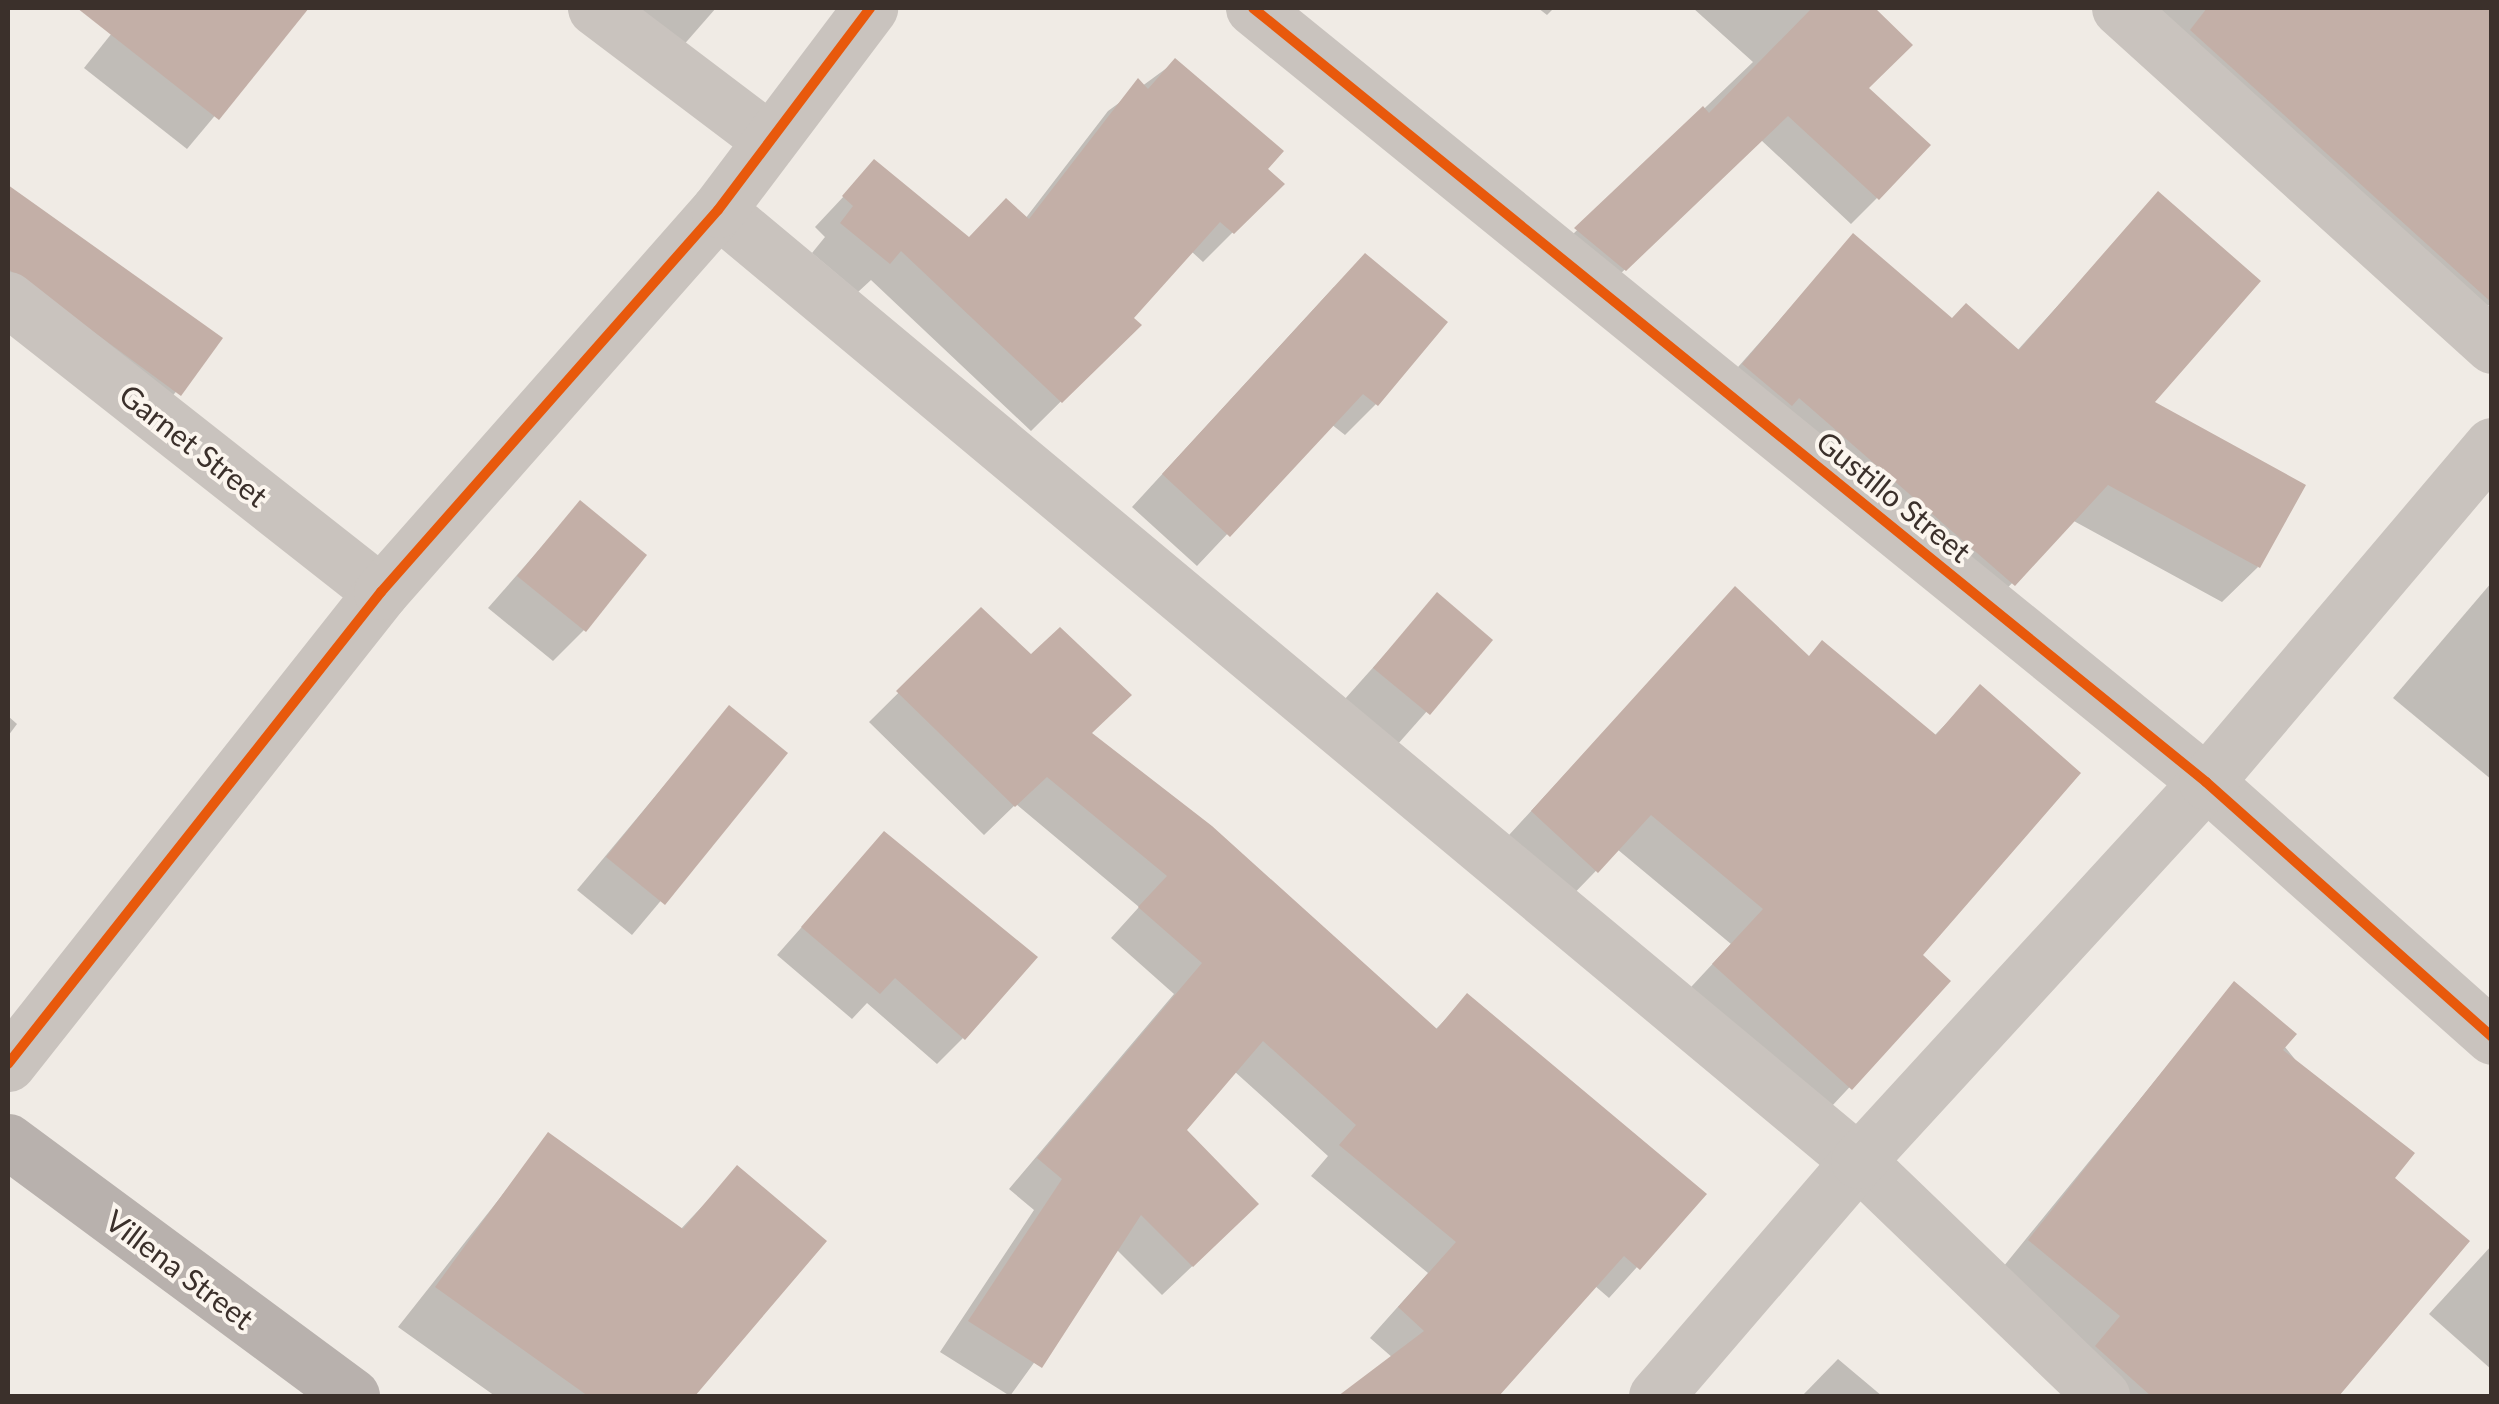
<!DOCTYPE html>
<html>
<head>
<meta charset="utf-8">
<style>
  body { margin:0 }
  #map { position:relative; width:2499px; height:1404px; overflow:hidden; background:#f0ebe5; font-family:Lato,sans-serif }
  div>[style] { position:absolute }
  .shadow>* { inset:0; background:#0003 }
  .building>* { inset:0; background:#c3afa7 }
  .minor>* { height:55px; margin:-27.5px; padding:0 27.5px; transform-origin:27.5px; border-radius:27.5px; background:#c9c3be }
  .major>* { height:55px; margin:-27.5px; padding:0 27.5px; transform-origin:27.5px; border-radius:27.5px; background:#b8b1ad }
  .cycleway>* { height:10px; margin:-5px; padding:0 5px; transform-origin:5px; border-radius:5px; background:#e8590c }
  span { translate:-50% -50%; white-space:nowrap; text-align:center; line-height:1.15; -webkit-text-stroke:8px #fbf5ee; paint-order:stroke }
  .street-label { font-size:30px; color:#3b302b }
  .frame { position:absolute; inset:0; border:10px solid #3b302b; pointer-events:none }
</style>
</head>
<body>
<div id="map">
  <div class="shadow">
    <i style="clip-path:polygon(132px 8px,302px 8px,304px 9px,187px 149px,84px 68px)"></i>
    <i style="clip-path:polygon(573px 8px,716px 8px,660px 72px)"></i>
    <i style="clip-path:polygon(1538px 8px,1554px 8px,1547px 15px)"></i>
    <i style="clip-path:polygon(1693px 8px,1871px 8px,1909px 45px,1866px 88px,1877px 198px,1851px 224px,1761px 140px,1598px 295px,1550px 256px,1753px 62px)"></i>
    <i style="clip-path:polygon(2118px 8px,2492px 8px,2492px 302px,2457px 337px)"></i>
    <i style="clip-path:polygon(1175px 62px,1281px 184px,1203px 262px,1191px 251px,1130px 318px,1138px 325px,1031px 431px,871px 280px,858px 292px,812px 253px,825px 237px,815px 227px,875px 163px,968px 240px,1025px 219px,1108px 111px)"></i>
    <i style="clip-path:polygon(8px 186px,220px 339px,144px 430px,8px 323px)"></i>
    <i style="clip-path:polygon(2158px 195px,2151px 403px,2258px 567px,2222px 602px,2072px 520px,1977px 620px,1708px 401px,1853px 237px,1951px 321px,2016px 352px)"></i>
    <i style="clip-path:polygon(1334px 287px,1376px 404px,1345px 435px,1331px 424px,1197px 566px,1132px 507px)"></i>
    <i style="clip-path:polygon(580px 503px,584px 630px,553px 661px,488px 608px)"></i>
    <i style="clip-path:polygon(2492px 582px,2492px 780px,2393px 698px)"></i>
    <i style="clip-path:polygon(1735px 589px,1808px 658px,1934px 736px,1981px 688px,1919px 956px,1948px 982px,1816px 1123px,1679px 1000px,1731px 944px,1617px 849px,1562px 906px,1498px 847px)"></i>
    <i style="clip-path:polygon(1437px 596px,1490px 640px,1397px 745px,1344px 700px)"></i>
    <i style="clip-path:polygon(981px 611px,1089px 733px,1435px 1030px,1468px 996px,1703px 1194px,1609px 1298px,1594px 1285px,1495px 1396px,1342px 1396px,1393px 1358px,1370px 1338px,1428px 1273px,1311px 1176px,1328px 1156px,1234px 1071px,1184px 1130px,1226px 1234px,1162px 1295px,1116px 1249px,1010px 1396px,940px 1352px,1034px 1210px,1009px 1189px,1174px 994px,1111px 938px,1139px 907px,1016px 804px,984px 835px,869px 722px)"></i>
    <i style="clip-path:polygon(729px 708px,785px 753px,632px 935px,577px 890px)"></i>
    <i style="clip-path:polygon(8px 716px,17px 724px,8px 736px)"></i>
    <i style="clip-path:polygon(884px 834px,963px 1038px,937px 1064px,867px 1003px,852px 1019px,777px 955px)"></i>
    <i style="clip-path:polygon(2234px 984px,2392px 1179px,2466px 1242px,2336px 1396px,2089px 1396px,1999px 1272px)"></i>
    <i style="clip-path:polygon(549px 1136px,680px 1230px,737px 1169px,824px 1241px,692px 1396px,495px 1396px,398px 1327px)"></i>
    <i style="clip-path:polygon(2492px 1245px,2492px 1370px,2429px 1314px)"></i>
    <i style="clip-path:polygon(1838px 1359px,1882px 1396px,1802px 1396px)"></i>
  </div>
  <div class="building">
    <i style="clip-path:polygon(77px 8px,309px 8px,219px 120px)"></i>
    <i style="clip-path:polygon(1812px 8px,1875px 8px,1913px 45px,1869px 88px,1931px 145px,1879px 200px,1788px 116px,1626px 271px,1574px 228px,1703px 106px,1709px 113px)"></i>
    <i style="clip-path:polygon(2207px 8px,2492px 8px,2492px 303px,2190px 30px)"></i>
    <i style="clip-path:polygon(1175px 58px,1284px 151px,1268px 169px,1285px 184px,1234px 234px,1220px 222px,1134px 318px,1142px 325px,1062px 403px,901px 251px,890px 264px,840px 223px,853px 206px,842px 196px,874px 159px,969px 237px,1006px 198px,1029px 219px,1138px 78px,1148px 89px)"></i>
    <i style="clip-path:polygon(8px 185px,223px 338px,181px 396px,8px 269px)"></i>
    <i style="clip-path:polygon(2158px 191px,2261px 281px,2155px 402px,2306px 485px,2260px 568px,2108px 485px,2015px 586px,1799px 398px,1792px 406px,1742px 364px,1853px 233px,1952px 318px,1966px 303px,2019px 350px)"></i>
    <i style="clip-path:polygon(1365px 253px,1448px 322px,1378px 406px,1363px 394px,1230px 537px,1162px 474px)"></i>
    <i style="clip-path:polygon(580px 500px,647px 555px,586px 632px,517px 576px)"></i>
    <i style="clip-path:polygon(1735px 586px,1809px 656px,1822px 640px,1936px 735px,1980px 684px,2081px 773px,1923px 955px,1951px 981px,1852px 1090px,1712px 964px,1763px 909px,1651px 815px,1598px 873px,1531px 811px)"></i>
    <i style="clip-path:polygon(1437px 592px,1493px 640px,1430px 715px,1373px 668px)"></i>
    <i style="clip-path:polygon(981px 607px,1031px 654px,1060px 627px,1132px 695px,1092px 733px,1212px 826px,1437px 1029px,1467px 993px,1707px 1194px,1640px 1270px,1624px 1256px,1499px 1396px,1338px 1396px,1424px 1331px,1398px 1307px,1456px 1242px,1339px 1145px,1356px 1125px,1263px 1041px,1187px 1130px,1259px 1204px,1193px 1267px,1141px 1215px,1042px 1368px,968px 1321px,1062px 1179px,1037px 1158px,1202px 963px,1138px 907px,1167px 876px,1047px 777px,1015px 807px,896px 691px)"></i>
    <i style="clip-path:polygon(729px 705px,788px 753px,665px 905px,606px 857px)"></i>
    <i style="clip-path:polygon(884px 831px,1038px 957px,965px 1040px,895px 978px,880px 994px,801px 927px)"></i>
    <i style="clip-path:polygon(2234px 981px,2297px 1034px,2283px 1050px,2415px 1153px,2395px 1178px,2470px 1241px,2339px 1396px,2151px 1396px,2095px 1346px,2120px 1316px,2028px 1240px)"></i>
    <i style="clip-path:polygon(548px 1132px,683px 1229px,737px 1165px,827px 1241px,695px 1396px,588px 1396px,435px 1287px)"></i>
  </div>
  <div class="minor">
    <i style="left:595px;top:8px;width:217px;rotate:37.1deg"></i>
    <i style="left:1253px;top:8px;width:1228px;rotate:39.08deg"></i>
    <i style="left:2206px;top:782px;width:383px;rotate:41.7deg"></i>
    <i style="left:2119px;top:8px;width:503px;rotate:42.18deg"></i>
    <i style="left:718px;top:210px;width:1485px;rotate:39.84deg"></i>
    <i style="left:1858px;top:1161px;width:339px;rotate:43.9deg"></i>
    <i style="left:8px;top:299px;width:474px;rotate:38.2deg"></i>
    <i style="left:8px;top:1064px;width:602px;rotate:-51.68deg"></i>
    <i style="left:381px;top:592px;width:509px;rotate:-48.58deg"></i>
    <i style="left:718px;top:210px;width:253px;rotate:-53deg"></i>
    <i style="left:1656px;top:1396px;width:310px;rotate:-49.3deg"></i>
    <i style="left:1858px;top:1161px;width:515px;rotate:-47.44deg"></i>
    <i style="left:2206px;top:782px;width:442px;rotate:-49.7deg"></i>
  </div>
  <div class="major">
    <i style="left:8px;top:1141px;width:428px;rotate:36.5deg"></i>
  </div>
  <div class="cycleway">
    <i style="left:1253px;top:8px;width:1228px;rotate:39.08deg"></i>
    <i style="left:2206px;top:782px;width:383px;rotate:41.7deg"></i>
    <i style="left:8px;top:1064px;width:602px;rotate:-51.68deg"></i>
    <i style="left:381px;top:592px;width:509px;rotate:-48.58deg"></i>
    <i style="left:718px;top:210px;width:253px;rotate:-53deg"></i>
  </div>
  <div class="street-label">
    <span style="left:194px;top:445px;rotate:38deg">Garnet Street</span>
    <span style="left:1894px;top:496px;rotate:39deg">Gustillo Street</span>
    <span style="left:180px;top:1269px;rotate:37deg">Villena Street</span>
  </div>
  <div class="frame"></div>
</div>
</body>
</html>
